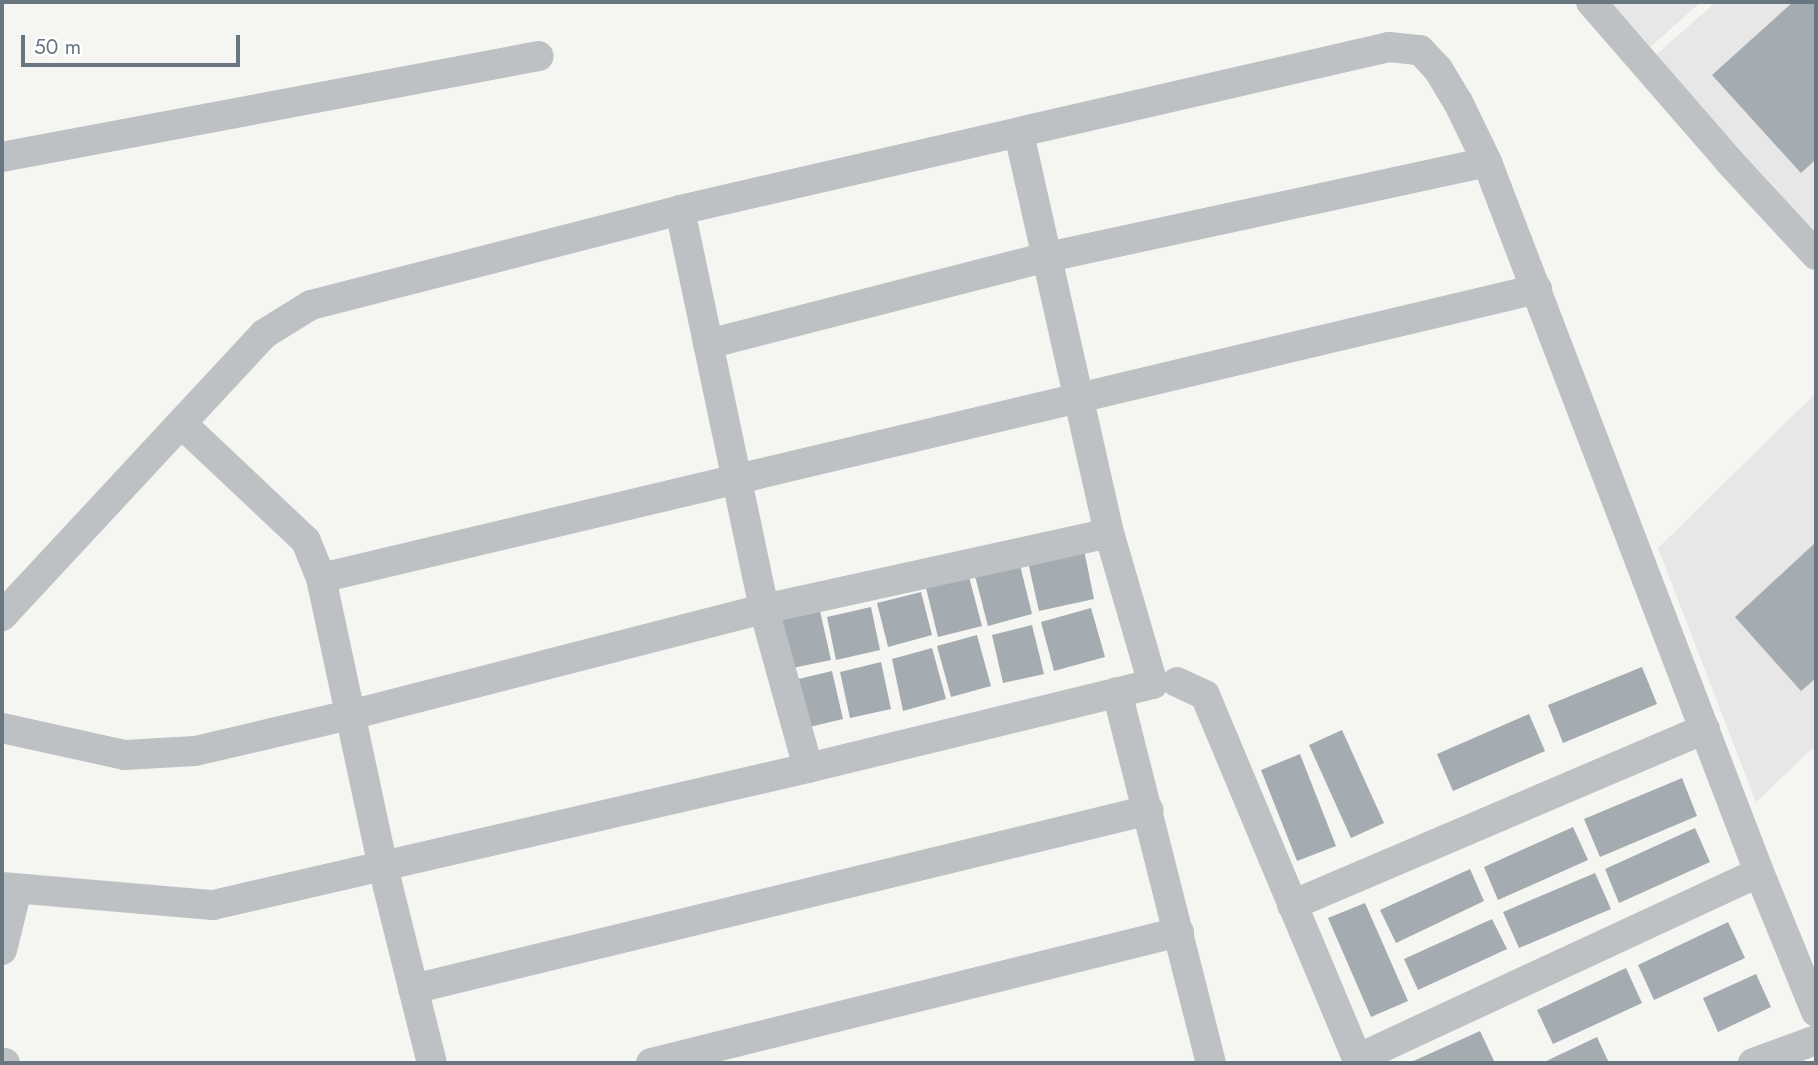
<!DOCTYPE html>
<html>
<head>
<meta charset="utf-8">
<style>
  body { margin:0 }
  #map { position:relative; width:1818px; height:1065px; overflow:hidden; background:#f5f5f2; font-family:Jost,sans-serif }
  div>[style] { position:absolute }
  .built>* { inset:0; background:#e6e7e6 }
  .building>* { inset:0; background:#a5acb1 }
  .street>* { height:30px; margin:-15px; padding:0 15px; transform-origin:15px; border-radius:15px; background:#bdc1c4 }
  span { translate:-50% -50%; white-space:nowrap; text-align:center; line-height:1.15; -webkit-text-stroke:7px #fff; paint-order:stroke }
  .frame { position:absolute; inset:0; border:4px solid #687680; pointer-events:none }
  .scale { position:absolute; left:21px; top:35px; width:219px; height:32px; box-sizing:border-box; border:4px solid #687680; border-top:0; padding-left:9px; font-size:21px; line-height:24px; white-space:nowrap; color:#687680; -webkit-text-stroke:5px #fff; paint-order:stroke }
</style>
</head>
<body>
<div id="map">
  <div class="built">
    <i style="clip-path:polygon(1604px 2px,1701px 2px,1647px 50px)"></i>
    <i style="clip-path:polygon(1716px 2px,1816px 2px,1816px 232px,1652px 58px)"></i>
    <i style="clip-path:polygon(1816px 393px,1816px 745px,1756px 802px,1658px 548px)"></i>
  </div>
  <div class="building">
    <i style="clip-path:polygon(1793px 2px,1816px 2px,1816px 163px,1814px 161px,1801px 173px,1712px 75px)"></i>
    <i style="clip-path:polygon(1816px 542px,1816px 678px,1801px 691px,1735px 617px)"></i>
    <i style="clip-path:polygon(1084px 550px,1094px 599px,1039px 611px,1028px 562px)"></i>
    <i style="clip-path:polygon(1020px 565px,1032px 614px,988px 626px,975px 576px)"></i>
    <i style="clip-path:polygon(969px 577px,982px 626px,938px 637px,926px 588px)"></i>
    <i style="clip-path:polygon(921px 592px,932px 635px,888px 647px,877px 603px)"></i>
    <i style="clip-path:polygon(871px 607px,880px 650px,836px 660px,827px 617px)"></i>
    <i style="clip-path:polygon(1091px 608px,1105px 657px,1054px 671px,1041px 622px)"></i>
    <i style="clip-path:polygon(820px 611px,831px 660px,788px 669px,777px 621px)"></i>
    <i style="clip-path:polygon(1032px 625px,1044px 674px,1003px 683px,992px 635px)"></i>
    <i style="clip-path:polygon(977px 635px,991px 686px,951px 697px,937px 646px)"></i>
    <i style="clip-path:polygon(932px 648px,946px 699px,903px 711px,892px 659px)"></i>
    <i style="clip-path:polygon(881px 662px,891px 709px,850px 718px,840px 672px)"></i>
    <i style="clip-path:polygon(1642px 667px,1657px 704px,1563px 743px,1548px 705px)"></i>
    <i style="clip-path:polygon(832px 671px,843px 719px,801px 729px,790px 681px)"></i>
    <i style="clip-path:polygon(1529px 714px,1545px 751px,1453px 791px,1437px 754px)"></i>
    <i style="clip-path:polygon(1342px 730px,1384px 823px,1351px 838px,1309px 745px)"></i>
    <i style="clip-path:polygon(1300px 754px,1336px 846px,1297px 861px,1261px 770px)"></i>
    <i style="clip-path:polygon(1682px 778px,1697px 816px,1600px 857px,1584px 819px)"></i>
    <i style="clip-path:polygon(1573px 827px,1588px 860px,1498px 900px,1484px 867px)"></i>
    <i style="clip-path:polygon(1695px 828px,1710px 862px,1619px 903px,1605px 869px)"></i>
    <i style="clip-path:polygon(1470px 869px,1484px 901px,1396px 943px,1380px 910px)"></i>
    <i style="clip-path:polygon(1595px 873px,1611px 909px,1519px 948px,1503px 912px)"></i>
    <i style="clip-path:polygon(1365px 903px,1408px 1001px,1371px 1017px,1328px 918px)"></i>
    <i style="clip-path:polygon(1492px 919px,1507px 949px,1418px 990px,1404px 959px)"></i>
    <i style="clip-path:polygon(1728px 922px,1745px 958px,1654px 1000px,1638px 965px)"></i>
    <i style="clip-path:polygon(1626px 968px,1642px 1003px,1553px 1044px,1537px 1010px)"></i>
    <i style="clip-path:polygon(1756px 974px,1771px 1007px,1718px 1032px,1703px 998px)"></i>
    <i style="clip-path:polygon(1480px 1031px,1495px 1063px,1409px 1063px)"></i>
    <i style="clip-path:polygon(1597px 1037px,1609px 1063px,1542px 1063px)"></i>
  </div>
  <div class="street">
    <i style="left:1591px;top:2px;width:211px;rotate:49deg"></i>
    <i style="left:1729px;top:161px;width:128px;rotate:47.2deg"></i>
    <i style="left:2px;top:157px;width:546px;rotate:-10.65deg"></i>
    <i style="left:680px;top:210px;width:408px;rotate:78.1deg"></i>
    <i style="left:764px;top:609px;width:165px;rotate:74.5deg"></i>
    <i style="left:708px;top:344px;width:351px;rotate:-14.4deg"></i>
    <i style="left:1048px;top:257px;width:449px;rotate:-12.2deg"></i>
    <i style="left:182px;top:424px;width:170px;rotate:43.3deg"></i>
    <i style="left:306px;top:541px;width:40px;rotate:68deg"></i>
    <i style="left:321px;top:578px;width:296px;rotate:77.9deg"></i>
    <i style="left:383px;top:867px;width:202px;rotate:76deg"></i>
    <i style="left:321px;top:578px;width:1250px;rotate:-13.37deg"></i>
    <i style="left:2px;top:616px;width:385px;rotate:-47.1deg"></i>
    <i style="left:264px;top:334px;width:55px;rotate:-31.7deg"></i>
    <i style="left:311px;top:305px;width:381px;rotate:-14.4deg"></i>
    <i style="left:680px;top:210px;width:727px;rotate:-12.95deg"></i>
    <i style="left:1389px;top:47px;width:31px;rotate:6deg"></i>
    <i style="left:1420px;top:50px;width:26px;rotate:47deg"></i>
    <i style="left:1438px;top:69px;width:39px;rotate:59deg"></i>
    <i style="left:1458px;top:102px;width:67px;rotate:64.2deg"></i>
    <i style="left:1487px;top:162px;width:760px;rotate:69.04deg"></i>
    <i style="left:1759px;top:872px;width:151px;rotate:67.8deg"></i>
    <i style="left:1177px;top:682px;width:31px;rotate:25deg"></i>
    <i style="left:1205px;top:695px;width:399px;rotate:67.3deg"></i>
    <i style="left:1117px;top:692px;width:383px;rotate:75.8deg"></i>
    <i style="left:2px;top:728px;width:126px;rotate:12.4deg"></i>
    <i style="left:125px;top:755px;width:70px;rotate:-3.3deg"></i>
    <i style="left:195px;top:751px;width:159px;rotate:-13.1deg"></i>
    <i style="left:350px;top:715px;width:427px;rotate:-14.4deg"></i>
    <i style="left:764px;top:609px;width:353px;rotate:-12.4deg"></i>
    <i style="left:2px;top:887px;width:212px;rotate:4.9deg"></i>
    <i style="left:213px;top:905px;width:611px;rotate:-12.97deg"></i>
    <i style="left:808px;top:768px;width:355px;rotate:-13.7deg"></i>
    <i style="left:1153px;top:684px;width:157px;rotate:-106.2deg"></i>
    <i style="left:1109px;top:533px;width:410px;rotate:-102.7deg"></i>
    <i style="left:1292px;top:905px;width:449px;rotate:-23.1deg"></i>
    <i style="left:2px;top:950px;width:63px;rotate:-76.2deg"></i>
    <i style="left:413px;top:989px;width:757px;rotate:-13.67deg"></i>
    <i style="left:1357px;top:1059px;width:443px;rotate:-24.9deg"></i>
    <i style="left:2px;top:1063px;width:3px"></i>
    <i style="left:651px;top:1063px;width:544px;rotate:-13.93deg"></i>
    <i style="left:1753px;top:1063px;width:67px;rotate:-20.1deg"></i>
  </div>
  <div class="frame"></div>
  <div class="scale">50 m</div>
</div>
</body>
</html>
